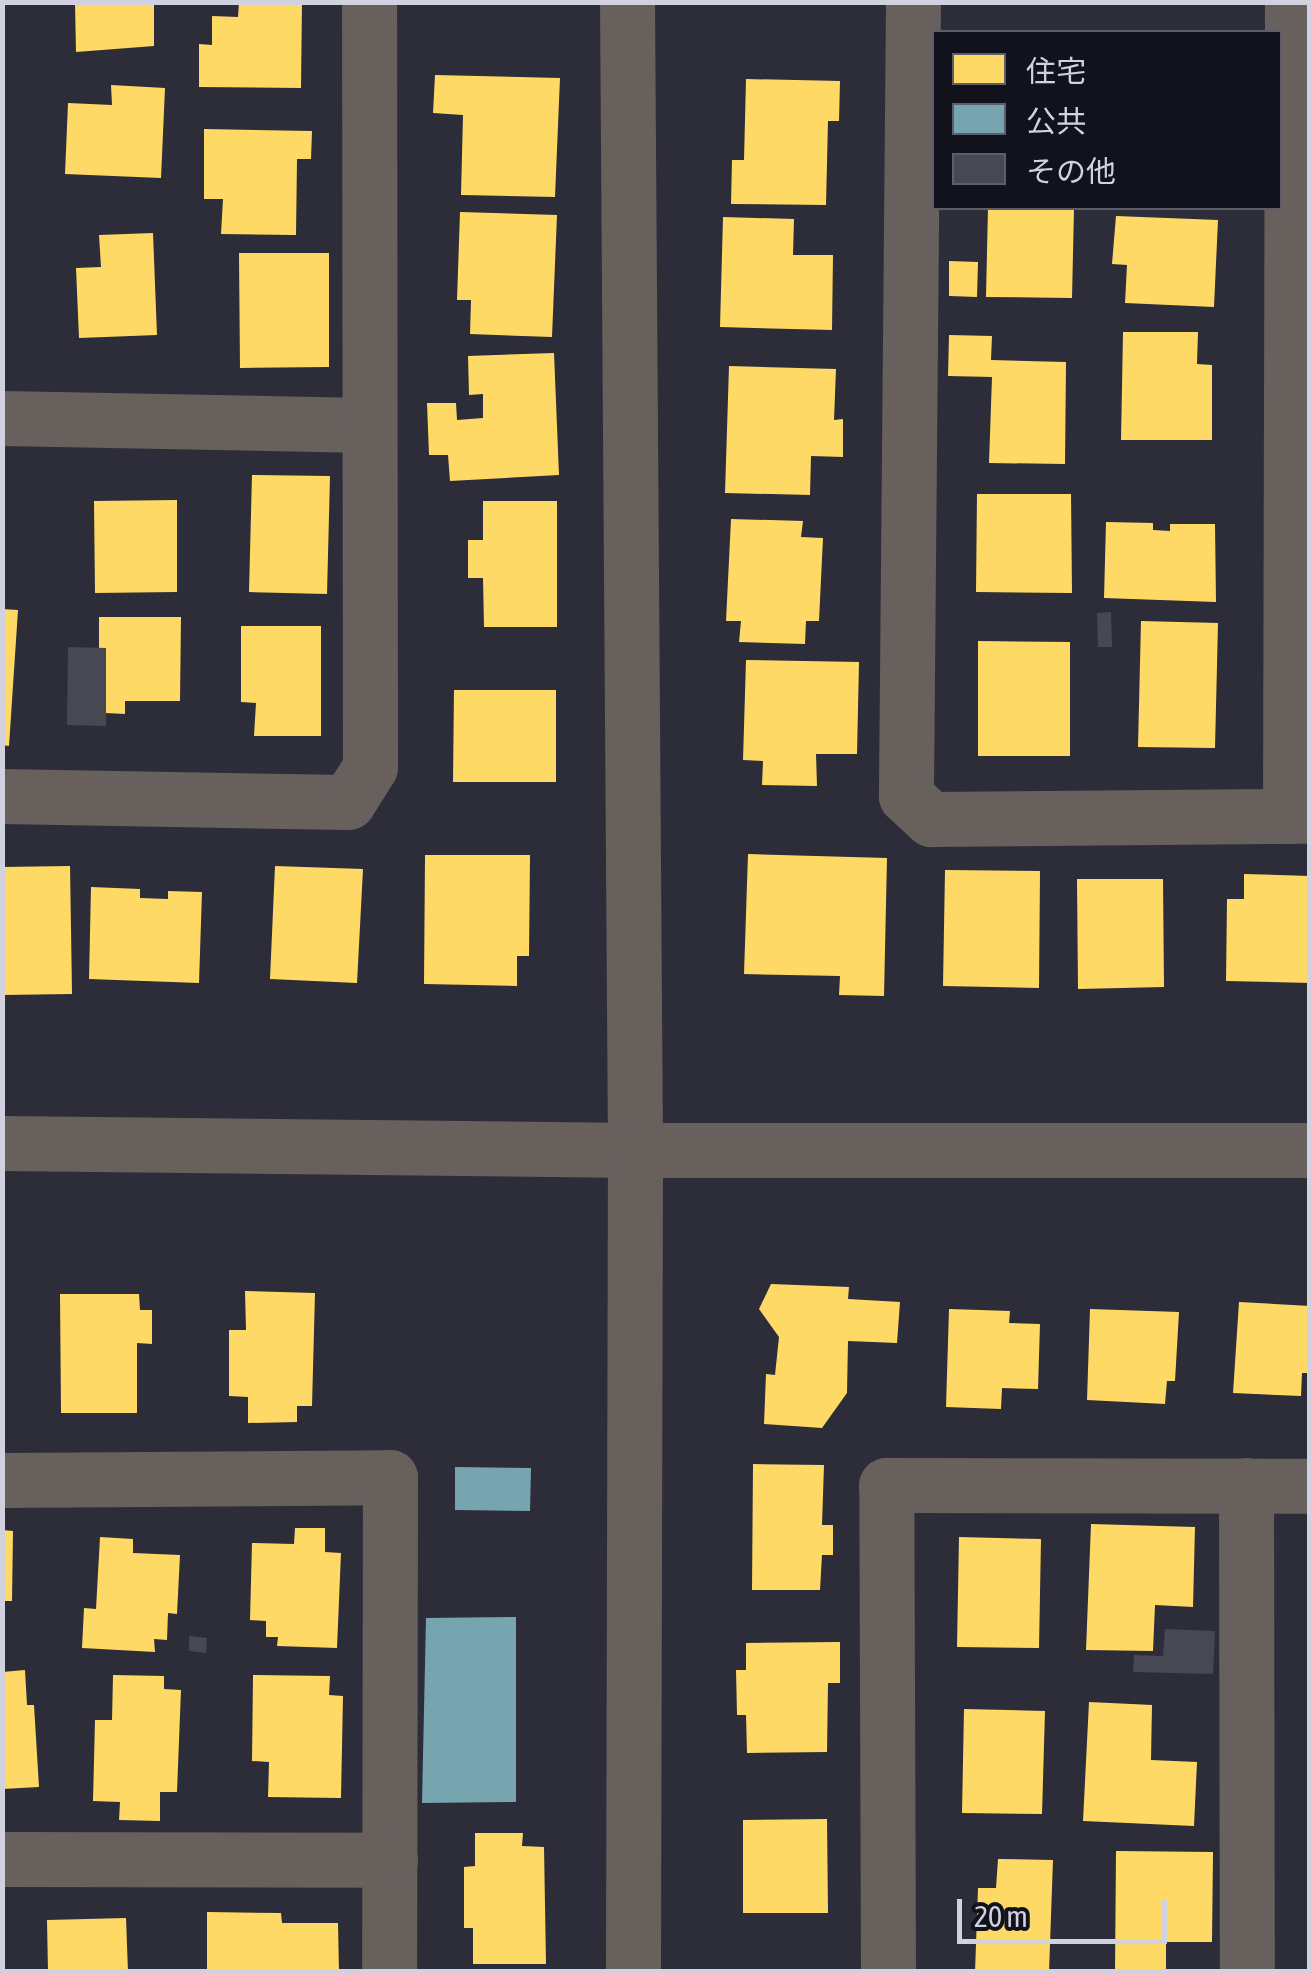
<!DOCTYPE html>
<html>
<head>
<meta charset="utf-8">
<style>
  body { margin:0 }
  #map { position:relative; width:1312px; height:1974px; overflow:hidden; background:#2d2d39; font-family:"Asap Condensed","Noto Sans JP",sans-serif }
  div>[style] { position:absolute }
  .homes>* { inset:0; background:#ffd966 }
  .public>* { inset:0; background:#76a5af }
  .building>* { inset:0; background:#484852 }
  .minor>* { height:55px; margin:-27.5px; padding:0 27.5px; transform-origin:27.5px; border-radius:27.5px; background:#67605d }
  .tertiary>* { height:55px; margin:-27.5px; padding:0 27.5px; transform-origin:27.5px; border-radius:27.5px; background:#67605d }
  span { translate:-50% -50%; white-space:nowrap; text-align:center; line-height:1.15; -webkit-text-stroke:10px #12121c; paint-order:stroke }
  .frame { position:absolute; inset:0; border:5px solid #d1d1e0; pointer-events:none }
  .legend { position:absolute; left:932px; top:30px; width:350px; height:180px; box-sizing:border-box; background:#12121c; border:2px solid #5e5e6a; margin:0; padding:12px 18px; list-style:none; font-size:30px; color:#d1d1e0 }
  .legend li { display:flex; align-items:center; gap:20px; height:50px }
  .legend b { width:50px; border:2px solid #5e5e6a }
  .scale { position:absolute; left:957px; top:1899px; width:210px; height:45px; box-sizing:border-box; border:5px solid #d1d1e0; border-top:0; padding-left:12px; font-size:30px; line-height:35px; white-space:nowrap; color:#d1d1e0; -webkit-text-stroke:8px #12121c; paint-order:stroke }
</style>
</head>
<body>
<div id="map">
  <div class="homes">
    <i style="clip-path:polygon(75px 2px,154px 2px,154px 46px,76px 52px)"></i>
    <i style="clip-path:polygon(239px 2px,302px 2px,301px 88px,199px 87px,199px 44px,212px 45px,212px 16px,238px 17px)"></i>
    <i style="clip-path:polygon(435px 75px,560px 78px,555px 197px,461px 195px,463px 115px,433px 113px)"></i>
    <i style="clip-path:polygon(746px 79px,840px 81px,839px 121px,828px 121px,826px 205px,731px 204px,732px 160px,744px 160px)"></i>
    <i style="clip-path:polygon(111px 85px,165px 88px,161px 178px,65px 174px,68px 103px,112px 105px)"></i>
    <i style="clip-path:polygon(204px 129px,312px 131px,311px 159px,297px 159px,296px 235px,221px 234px,223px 199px,204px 199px)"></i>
    <i style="clip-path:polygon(988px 208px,1074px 208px,1072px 298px,986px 297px)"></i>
    <i style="clip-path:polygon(460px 212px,557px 215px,552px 337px,470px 334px,471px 300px,457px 300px)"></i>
    <i style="clip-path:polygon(1116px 216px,1218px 220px,1214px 307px,1125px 303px,1127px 265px,1112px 264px)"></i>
    <i style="clip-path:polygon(723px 217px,794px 219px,793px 255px,833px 255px,832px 330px,720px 327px)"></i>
    <i style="clip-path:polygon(153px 233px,157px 335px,79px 338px,76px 268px,101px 267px,99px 235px)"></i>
    <i style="clip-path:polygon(239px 253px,329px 253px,329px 367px,240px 368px)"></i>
    <i style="clip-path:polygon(949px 261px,978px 262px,977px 297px,949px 296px)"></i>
    <i style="clip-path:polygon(1123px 332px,1198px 332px,1197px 364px,1212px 365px,1212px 440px,1121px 440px)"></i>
    <i style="clip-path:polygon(949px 335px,992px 336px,991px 360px,1066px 362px,1065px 464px,989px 463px,992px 377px,948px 376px)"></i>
    <i style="clip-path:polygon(554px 353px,559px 475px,450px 481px,448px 455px,429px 455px,427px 403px,456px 403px,457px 420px,483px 418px,483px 394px,469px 395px,468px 356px)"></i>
    <i style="clip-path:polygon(729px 366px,836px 369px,834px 420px,843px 419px,843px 457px,811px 456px,810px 495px,725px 493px)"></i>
    <i style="clip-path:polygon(252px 475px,330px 476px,327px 594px,249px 592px)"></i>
    <i style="clip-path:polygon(977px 494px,1071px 494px,1072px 593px,976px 592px)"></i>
    <i style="clip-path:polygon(177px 500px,177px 592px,95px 593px,94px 501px)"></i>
    <i style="clip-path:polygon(483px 501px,557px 501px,557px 627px,484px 627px,483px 578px,468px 578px,468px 540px,483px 540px)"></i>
    <i style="clip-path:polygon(731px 519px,803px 521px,801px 537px,823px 538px,819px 621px,806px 621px,805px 644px,739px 642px,741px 621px,726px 621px)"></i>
    <i style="clip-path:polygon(1106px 522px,1153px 523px,1153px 530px,1170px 531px,1170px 524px,1215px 524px,1216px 602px,1104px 598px)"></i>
    <i style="clip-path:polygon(2px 609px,18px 610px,9px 746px,2px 745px)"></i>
    <i style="clip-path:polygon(99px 617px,181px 617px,180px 701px,125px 701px,125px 714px,106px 713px,106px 648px,99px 648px)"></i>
    <i style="clip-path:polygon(1141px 621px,1218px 623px,1215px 748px,1138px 747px)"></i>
    <i style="clip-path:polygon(241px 626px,321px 626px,321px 736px,254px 736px,256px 703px,241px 702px)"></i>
    <i style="clip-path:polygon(978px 641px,1070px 642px,1070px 756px,978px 756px)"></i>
    <i style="clip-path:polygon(746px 660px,859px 662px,857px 754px,816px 754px,817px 786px,762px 785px,763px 761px,743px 760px)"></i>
    <i style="clip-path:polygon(454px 690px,556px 690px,556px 782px,453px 782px)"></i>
    <i style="clip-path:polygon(748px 854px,887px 858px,884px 996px,839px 995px,840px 976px,744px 974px)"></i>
    <i style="clip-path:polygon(425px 855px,530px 855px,529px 956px,517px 956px,517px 986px,424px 984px)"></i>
    <i style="clip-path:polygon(70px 866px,72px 994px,2px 995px,2px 867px)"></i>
    <i style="clip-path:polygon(275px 866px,363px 869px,357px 983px,270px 979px)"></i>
    <i style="clip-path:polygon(945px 870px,1040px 871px,1039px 988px,943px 986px)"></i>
    <i style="clip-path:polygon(1244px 874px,1310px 876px,1310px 983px,1226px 981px,1227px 899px,1244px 899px)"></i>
    <i style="clip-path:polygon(1077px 879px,1163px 879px,1164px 987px,1078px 989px)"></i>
    <i style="clip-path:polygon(91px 887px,140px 889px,140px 898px,168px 899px,168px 891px,202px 892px,199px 983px,89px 979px)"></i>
    <i style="clip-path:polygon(771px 1284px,849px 1287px,848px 1299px,900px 1302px,897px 1343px,848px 1341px,847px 1393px,822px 1428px,764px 1424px,766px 1374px,775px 1375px,779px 1337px,759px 1309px)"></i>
    <i style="clip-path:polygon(245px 1291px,315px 1293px,312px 1406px,297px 1406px,297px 1422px,248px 1423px,248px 1397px,229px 1396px,229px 1330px,246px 1330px)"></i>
    <i style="clip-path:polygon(60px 1294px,139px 1294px,140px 1310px,152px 1310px,152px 1344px,137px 1343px,137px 1413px,61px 1413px)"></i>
    <i style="clip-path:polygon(1239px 1302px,1310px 1306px,1310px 1373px,1302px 1373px,1301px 1396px,1233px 1393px)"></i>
    <i style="clip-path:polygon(949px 1309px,1010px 1311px,1009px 1323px,1040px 1324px,1038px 1389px,1002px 1388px,1001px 1409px,946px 1407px)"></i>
    <i style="clip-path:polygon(1090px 1309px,1179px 1312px,1175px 1381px,1167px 1381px,1165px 1404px,1087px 1400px)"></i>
    <i style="clip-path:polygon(753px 1464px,824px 1465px,822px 1525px,833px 1525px,833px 1555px,822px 1555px,820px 1590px,752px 1590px)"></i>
    <i style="clip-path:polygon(1091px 1524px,1195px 1527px,1193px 1607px,1155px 1605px,1153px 1651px,1086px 1650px)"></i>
    <i style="clip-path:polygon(295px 1528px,325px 1528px,325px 1552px,341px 1553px,337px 1648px,277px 1646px,278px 1637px,266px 1637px,266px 1621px,250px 1620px,252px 1543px,294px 1544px)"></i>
    <i style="clip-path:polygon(2px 1530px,13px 1531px,12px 1601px,2px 1601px)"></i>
    <i style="clip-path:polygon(100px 1537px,133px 1539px,133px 1553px,180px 1555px,177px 1614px,168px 1613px,167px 1640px,154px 1639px,155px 1652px,82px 1648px,84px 1608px,96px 1609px)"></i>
    <i style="clip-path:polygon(959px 1537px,1041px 1539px,1039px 1648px,957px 1647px)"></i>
    <i style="clip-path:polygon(840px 1642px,840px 1683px,828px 1683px,827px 1752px,747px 1753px,746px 1715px,737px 1715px,736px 1670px,746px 1670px,746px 1643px)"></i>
    <i style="clip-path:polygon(25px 1670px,27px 1705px,34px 1705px,39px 1787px,2px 1789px,2px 1672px)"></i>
    <i style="clip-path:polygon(113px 1675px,164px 1676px,164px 1689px,181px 1690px,177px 1792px,160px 1792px,160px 1821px,119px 1820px,120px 1802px,93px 1801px,95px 1720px,112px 1720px)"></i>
    <i style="clip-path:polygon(253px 1675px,330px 1676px,329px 1695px,343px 1696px,341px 1798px,268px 1797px,269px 1762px,252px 1761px)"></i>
    <i style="clip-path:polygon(1089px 1702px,1152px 1705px,1151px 1760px,1197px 1762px,1194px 1826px,1083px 1821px)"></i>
    <i style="clip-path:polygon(964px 1709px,1045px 1711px,1042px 1814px,962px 1813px)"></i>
    <i style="clip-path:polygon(827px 1819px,828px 1913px,743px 1913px,743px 1820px)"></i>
    <i style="clip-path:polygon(475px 1833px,523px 1833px,522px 1846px,544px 1847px,546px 1964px,473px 1964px,473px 1928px,464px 1928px,464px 1867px,475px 1866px)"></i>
    <i style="clip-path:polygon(1116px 1851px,1213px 1852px,1212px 1942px,1166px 1942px,1166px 1972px,1115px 1972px)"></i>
    <i style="clip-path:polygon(998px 1859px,1053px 1860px,1049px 1972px,975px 1972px,978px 1888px,996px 1888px)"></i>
    <i style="clip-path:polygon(207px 1912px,281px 1913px,282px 1923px,338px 1923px,339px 1972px,207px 1972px)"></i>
    <i style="clip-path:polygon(126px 1918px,128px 1972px,48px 1972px,47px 1920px)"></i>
  </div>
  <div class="public">
    <i style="clip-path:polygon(455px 1467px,531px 1468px,530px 1511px,455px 1510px)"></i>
    <i style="clip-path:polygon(516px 1617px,516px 1802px,422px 1803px,426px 1618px)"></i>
  </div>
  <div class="building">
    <i style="clip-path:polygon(1111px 612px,1112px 647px,1098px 647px,1097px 613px)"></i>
    <i style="clip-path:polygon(68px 647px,106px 648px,106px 726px,67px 725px)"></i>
    <i style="clip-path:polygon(1165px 1629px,1215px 1631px,1213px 1674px,1133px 1672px,1134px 1655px,1163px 1656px)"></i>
    <i style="clip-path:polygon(189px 1636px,207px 1638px,206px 1653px,189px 1651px)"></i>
  </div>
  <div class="minor">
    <i style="left:913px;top:2px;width:794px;rotate:90.51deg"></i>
    <i style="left:906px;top:796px;width:34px;rotate:43deg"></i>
    <i style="left:931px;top:819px;width:379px;rotate:-0.5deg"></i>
    <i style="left:2px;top:418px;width:364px;rotate:1.1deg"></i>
    <i style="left:2px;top:796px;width:346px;rotate:1deg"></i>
    <i style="left:348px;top:802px;width:41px;rotate:-57.8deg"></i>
    <i style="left:370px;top:767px;width:765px;rotate:-90.07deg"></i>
    <i style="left:1290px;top:816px;width:814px;rotate:-89.86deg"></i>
    <i style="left:2px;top:1480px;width:388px;rotate:-0.4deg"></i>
    <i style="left:390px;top:1477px;width:495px;rotate:90.1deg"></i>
    <i style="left:1246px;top:1485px;width:487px;rotate:89.9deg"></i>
    <i style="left:2px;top:1859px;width:388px;rotate:0.1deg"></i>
    <i style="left:888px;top:1972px;width:487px;rotate:-90.2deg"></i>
    <i style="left:886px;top:1485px;width:424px;rotate:0.1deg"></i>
  </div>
  <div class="tertiary">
    <i style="left:627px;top:2px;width:1148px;rotate:89.6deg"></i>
    <i style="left:635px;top:1150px;width:822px;rotate:90.14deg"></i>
    <i style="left:2px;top:1143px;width:633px;rotate:0.63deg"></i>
    <i style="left:635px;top:1150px;width:675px"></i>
  </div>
  <div class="frame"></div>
  <ul class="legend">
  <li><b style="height:28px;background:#ffd966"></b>住宅</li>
  <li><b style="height:28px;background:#76a5af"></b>公共</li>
  <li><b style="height:28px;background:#484852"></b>その他</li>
  </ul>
  <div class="scale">20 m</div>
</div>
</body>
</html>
